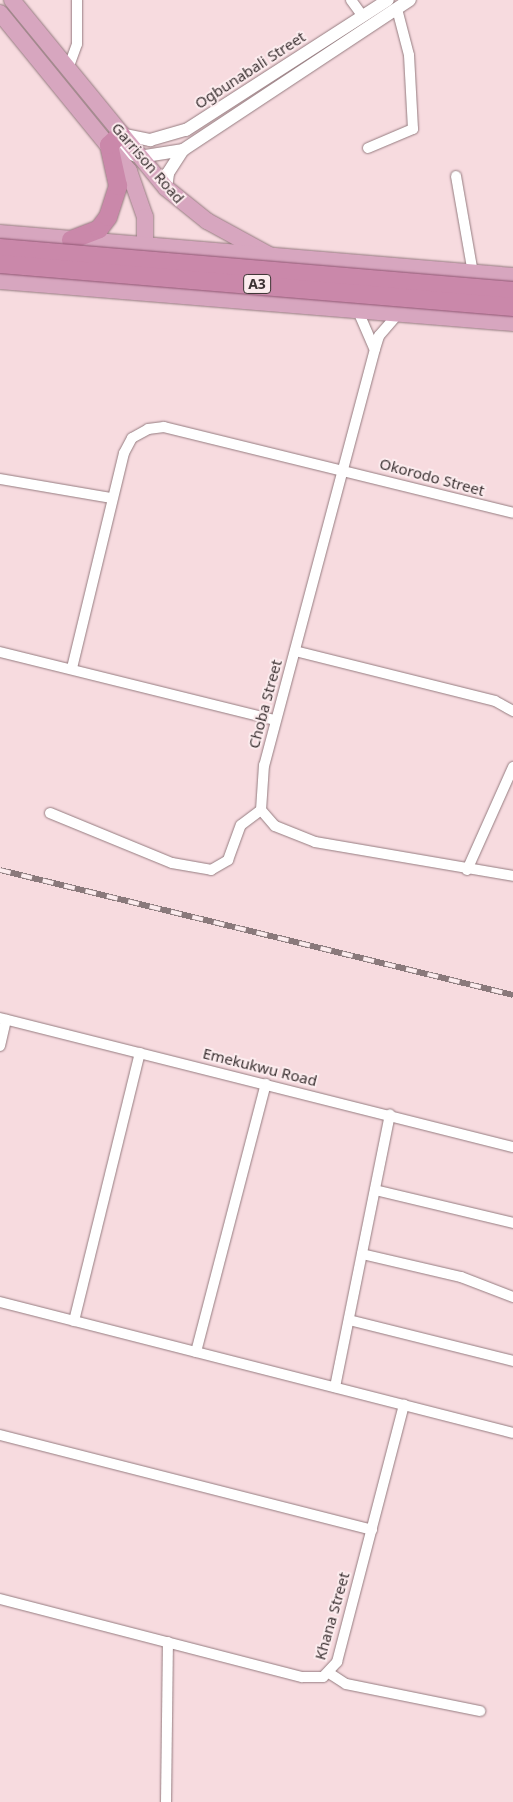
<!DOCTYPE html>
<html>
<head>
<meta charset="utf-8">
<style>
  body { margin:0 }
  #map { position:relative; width:513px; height:1802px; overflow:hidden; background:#f7dbdf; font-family:"Noto Sans",sans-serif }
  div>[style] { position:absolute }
  .roads { filter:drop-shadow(0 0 1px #957c80) drop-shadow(0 0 1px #957c80) }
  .minor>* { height:10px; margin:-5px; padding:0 5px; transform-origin:5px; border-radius:5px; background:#fff }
  .tertiary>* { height:12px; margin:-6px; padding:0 6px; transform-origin:6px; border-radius:6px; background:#fff }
  .primary>* { height:16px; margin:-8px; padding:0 8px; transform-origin:8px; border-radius:8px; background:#d7a6bf }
  .trunk>* { height:18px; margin:-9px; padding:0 9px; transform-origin:9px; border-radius:9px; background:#ca88aa }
  .rail>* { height:5.5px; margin-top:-2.75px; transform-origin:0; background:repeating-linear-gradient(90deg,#fcecee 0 11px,#8a797b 0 22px); box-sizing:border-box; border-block:1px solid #8a797b }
  .bridges { filter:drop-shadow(0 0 1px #905773) drop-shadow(0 0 1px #905773) }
  .trunk-bridge>* { height:18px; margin:-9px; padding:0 9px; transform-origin:9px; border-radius:9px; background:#ca88aa }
  span { translate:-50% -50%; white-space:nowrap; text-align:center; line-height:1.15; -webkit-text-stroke:4px #fcecee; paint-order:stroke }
  .shield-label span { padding:1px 4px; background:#fcecee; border:1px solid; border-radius:4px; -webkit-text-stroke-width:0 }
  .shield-label { font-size:14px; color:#3c3233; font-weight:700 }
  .street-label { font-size:15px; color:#3c3233 }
</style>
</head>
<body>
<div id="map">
  <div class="roads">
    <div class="minor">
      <i style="left:351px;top:0;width:19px;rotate:54deg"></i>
      <i style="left:69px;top:66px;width:23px;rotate:-70deg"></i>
      <i style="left:77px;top:44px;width:44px;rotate:-90deg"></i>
      <i style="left:368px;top:148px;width:49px;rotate:-22.9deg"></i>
      <i style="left:413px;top:129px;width:74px;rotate:-93.1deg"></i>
      <i style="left:409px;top:55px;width:48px;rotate:-104.6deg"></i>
      <i style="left:456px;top:176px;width:98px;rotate:80.1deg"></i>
      <i style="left:358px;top:311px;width:40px;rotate:66.6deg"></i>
      <i style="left:398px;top:314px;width:29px;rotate:131deg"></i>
      <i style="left:379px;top:336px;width:14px;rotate:107deg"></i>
      <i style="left:375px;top:349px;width:431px;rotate:104.9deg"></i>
      <i style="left:264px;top:765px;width:45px;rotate:93.8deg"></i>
      <i style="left:261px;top:810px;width:21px;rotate:49deg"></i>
      <i style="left:275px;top:826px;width:43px;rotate:21.8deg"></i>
      <i style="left:315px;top:842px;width:201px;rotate:9.7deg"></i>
      <i style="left:0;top:479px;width:113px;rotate:9.7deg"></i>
      <i style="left:295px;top:651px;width:206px;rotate:14deg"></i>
      <i style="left:495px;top:701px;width:21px;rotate:29deg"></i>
      <i style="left:0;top:652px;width:283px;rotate:13.9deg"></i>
      <i style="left:72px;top:668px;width:221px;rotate:-76.4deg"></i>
      <i style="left:124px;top:453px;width:17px;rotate:-62deg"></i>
      <i style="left:132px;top:438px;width:18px;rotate:-29deg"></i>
      <i style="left:148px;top:429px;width:16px;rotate:-7deg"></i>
      <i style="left:164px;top:427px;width:359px;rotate:13.8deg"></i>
      <i style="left:50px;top:813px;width:132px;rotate:22.3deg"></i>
      <i style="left:172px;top:863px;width:40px;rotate:10deg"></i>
      <i style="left:211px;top:870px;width:20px;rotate:-30deg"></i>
      <i style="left:228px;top:860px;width:37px;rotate:-70deg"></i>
      <i style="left:241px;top:825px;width:25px;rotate:-37deg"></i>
      <i style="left:467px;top:870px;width:113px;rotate:-65.9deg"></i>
      <i style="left:0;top:1018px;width:529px;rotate:14.12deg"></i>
      <i style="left:0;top:1046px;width:27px;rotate:-77deg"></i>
      <i style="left:375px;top:1190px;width:142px;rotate:13.4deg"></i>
      <i style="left:362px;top:1254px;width:102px;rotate:13.1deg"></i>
      <i style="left:461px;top:1277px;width:56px;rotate:21deg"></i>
      <i style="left:0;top:1302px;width:529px;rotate:14.32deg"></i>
      <i style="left:349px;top:1320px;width:169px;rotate:14deg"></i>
      <i style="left:74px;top:1321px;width:276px;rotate:-76.2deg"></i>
      <i style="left:196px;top:1352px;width:277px;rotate:-75.4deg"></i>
      <i style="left:335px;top:1387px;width:278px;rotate:-78.6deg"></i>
      <i style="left:0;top:1435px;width:384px;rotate:14.3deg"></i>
      <i style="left:0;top:1599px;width:312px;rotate:14.5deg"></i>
      <i style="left:302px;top:1677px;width:21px"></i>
      <i style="left:323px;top:1677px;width:21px;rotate:-47deg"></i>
      <i style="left:337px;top:1662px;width:266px;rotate:-75.4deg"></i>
      <i style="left:329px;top:1673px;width:20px;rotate:33deg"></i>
      <i style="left:346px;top:1684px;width:137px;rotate:11.4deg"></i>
      <i style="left:166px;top:1802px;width:160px;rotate:-89.3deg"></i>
    </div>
    <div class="tertiary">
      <i style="left:121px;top:134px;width:30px;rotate:12deg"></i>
      <i style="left:150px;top:140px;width:37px;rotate:-16deg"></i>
      <i style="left:186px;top:130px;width:240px;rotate:-32.8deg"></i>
      <i style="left:109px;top:145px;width:32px;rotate:22deg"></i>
      <i style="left:139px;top:157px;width:45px;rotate:-9deg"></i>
      <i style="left:166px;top:188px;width:15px;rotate:-82deg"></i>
      <i style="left:168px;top:173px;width:27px;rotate:-57deg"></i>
      <i style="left:183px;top:150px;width:272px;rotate:-33.5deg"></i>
    </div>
    <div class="primary">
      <i style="left:12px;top:0;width:243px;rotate:50.7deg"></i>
      <i style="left:166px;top:188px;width:53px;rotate:38.8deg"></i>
      <i style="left:207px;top:221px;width:71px;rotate:28.7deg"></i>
      <i style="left:0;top:13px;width:204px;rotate:50.8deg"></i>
      <i style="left:129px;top:171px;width:49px;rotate:70.8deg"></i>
      <i style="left:145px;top:217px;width:39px;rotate:90deg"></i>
      <i style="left:0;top:233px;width:515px;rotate:4.79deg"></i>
      <i style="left:0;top:281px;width:515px;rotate:4.68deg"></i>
    </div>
    <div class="trunk">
      <i style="left:71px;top:240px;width:30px;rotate:-21deg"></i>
      <i style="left:99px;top:229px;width:15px;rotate:-53deg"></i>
      <i style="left:108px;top:217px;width:33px;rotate:-72deg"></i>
      <i style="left:118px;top:186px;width:42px;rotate:-102.4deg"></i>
      <i style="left:109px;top:145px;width:16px;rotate:-43deg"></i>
    </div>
  </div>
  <div class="rail">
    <i style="left:0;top:870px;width:528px;rotate:13.69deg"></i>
  </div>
  <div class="bridges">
    <div class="trunk-bridge">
      <i style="left:0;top:248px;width:515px;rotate:4.79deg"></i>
      <i style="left:0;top:264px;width:515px;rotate:4.79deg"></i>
    </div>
  </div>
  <div class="shield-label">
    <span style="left:257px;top:284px">A3</span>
  </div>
  <div class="street-label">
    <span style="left:250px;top:70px;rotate:-33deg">Ogbunabali Street</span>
    <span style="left:148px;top:163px;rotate:49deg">Garrison Road</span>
    <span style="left:432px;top:477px;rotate:15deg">Okorodo Street</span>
    <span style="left:265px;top:704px;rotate:-75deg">Choba Street</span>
    <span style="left:260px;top:1067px;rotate:14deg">Emekukwu Road</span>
    <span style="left:332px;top:1616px;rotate:-74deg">Khana Street</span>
  </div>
</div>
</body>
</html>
